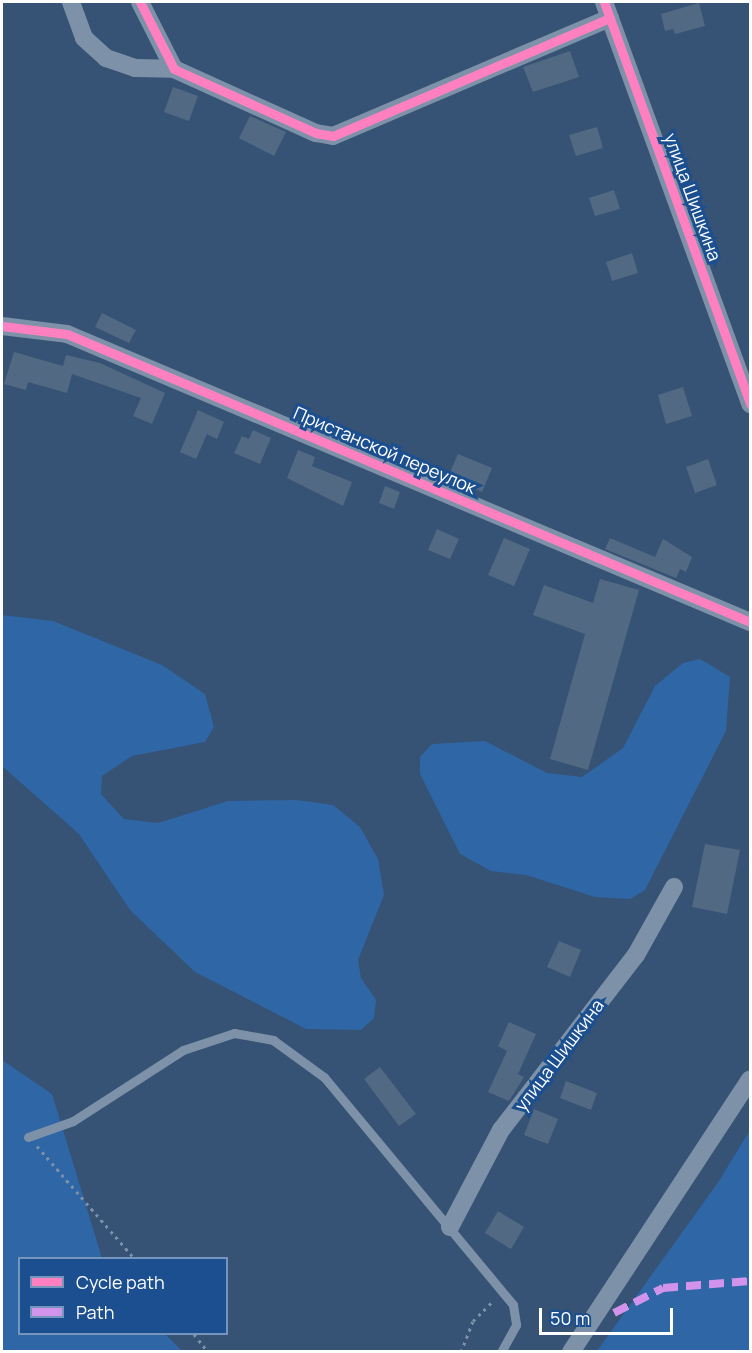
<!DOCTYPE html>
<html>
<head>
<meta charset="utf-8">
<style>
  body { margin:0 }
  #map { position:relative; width:752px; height:1353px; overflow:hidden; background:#365274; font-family:Manrope,sans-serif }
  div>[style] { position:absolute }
  .green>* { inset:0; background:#2f66a5 }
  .building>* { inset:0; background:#526984 }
  .path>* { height:3px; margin-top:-1.5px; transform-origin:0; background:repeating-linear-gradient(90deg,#7d92a8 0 3px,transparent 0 7.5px) }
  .lane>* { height:9px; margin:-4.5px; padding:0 4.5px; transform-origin:4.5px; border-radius:4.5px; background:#7d92a8 }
  .street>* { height:18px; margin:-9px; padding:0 9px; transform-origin:9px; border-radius:9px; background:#7d92a8 }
  .quiet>* { height:8px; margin-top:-4px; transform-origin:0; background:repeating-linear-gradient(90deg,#d193ec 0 15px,transparent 0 23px) }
  .cycleway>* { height:9px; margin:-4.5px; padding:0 4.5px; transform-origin:4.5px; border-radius:4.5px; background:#ff80c0 }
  span { translate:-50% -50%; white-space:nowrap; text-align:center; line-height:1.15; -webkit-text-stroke:6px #1b4f8f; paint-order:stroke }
  .street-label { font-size:18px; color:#fff }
  .frame { position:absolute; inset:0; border:3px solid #fff; pointer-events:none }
  .legend { position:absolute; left:18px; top:1257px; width:210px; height:78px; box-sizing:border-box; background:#1b4f8f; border:2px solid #7695bc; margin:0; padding:8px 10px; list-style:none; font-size:18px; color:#fff }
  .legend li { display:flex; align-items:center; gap:12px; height:30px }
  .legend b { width:30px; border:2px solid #7695bc }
  .scale { position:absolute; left:539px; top:1308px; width:134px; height:27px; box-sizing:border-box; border:3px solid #fff; border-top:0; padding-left:8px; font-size:18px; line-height:21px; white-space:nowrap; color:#fff; -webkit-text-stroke:4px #1b4f8f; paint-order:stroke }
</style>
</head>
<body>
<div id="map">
  <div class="green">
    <i style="clip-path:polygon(2px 615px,53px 621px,162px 665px,205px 694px,214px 727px,205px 742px,132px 756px,102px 776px,101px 794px,124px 819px,158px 823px,228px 801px,297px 800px,333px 805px,360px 827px,378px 859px,384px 895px,358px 960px,361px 978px,376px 1000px,374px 1018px,361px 1030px,306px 1029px,195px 972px,130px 910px,79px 834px,2px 766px)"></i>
    <i style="clip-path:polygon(700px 659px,730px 677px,726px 731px,645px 890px,630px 899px,595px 897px,526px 875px,491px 871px,460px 854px,420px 774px,420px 757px,432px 744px,485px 741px,547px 773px,582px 777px,623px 748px,655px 686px,683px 663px)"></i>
    <i style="clip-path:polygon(2px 1060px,52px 1094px,102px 1258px,20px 1258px,20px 1334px,165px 1334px,182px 1351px,2px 1351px)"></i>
    <i style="clip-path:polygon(750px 1130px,750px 1351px,597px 1351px,719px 1181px)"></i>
  </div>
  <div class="building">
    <i style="clip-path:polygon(699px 3px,705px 26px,675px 34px,673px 29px,665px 31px,661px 14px)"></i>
    <i style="clip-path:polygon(570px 51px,579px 77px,533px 92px,523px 67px)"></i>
    <i style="clip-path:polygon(173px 87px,198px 96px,189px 121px,164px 112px)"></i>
    <i style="clip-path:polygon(250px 116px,286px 132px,274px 156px,239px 138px)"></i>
    <i style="clip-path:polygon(597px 127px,603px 148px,576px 156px,569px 135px)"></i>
    <i style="clip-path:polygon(614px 190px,620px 209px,595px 216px,589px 198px)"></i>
    <i style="clip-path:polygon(632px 253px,638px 273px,612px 281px,606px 262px)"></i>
    <i style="clip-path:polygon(102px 313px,136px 330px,129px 343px,95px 327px)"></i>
    <i style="clip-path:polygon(14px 352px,63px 366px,66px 355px,100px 363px,165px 393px,152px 424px,133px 416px,141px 398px,72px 374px,67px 393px,28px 382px,26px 390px,4px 384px)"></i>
    <i style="clip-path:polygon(683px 387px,692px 416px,666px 424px,658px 395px)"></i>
    <i style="clip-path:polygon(198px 410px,224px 422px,217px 439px,207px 434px,196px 459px,180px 452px)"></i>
    <i style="clip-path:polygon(253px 430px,271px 438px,260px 464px,234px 453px,242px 436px,249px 439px)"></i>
    <i style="clip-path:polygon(298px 450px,315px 457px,312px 466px,352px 482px,343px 506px,287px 478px)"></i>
    <i style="clip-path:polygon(458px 454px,492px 468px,482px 492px,448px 477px)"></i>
    <i style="clip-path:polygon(708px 459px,717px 485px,695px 493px,686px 467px)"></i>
    <i style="clip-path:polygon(385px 486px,400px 492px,394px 509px,379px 503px)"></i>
    <i style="clip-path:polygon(437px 529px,459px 539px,450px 559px,428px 550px)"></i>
    <i style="clip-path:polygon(504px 538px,530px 549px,514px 586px,488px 575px)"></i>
    <i style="clip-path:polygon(610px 538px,655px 557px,663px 539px,692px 557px,686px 572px,680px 569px,676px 578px,605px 549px)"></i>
    <i style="clip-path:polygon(600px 579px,639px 590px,588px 770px,550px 759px,585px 634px,533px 615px,544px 585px,593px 603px)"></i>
    <i style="clip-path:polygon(705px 844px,740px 850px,727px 914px,692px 907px)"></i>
    <i style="clip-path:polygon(559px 941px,581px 950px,570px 977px,547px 967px)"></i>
    <i style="clip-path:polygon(509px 1022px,536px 1034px,518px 1074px,524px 1077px,509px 1101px,488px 1092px,507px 1051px,498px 1046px)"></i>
    <i style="clip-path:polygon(380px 1067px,416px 1114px,399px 1126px,364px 1079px)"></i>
    <i style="clip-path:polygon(566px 1081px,597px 1093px,591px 1110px,560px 1098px)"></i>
    <i style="clip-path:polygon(534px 1109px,558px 1119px,548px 1144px,524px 1135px)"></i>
    <i style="clip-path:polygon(498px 1211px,524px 1227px,511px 1249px,485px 1233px)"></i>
  </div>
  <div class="path">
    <i style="left:37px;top:1146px;width:148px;rotate:49.1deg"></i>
    <i style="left:194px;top:1334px;width:23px;rotate:52deg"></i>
    <i style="left:461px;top:1352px;width:33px;rotate:-69deg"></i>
    <i style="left:473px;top:1321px;width:27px;rotate:-45deg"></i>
  </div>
  <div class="lane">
    <i style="left:28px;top:1137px;width:48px;rotate:-19.6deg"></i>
    <i style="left:73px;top:1121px;width:131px;rotate:-32.8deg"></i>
    <i style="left:183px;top:1050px;width:54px;rotate:-18.4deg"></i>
    <i style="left:234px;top:1033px;width:40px;rotate:10deg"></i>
    <i style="left:273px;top:1040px;width:63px;rotate:36deg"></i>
    <i style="left:324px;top:1077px;width:296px;rotate:50.3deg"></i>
    <i style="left:513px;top:1305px;width:20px;rotate:81deg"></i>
    <i style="left:516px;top:1325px;width:31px;rotate:119deg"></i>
  </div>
  <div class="street">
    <i style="left:71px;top:2px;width:38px;rotate:70deg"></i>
    <i style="left:84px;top:38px;width:30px;rotate:42deg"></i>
    <i style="left:106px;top:58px;width:31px;rotate:19deg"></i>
    <i style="left:135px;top:68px;width:39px;rotate:1deg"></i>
    <i style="left:140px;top:2px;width:75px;rotate:63.1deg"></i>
    <i style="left:174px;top:69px;width:156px;rotate:24.3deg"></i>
    <i style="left:316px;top:133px;width:17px;rotate:10deg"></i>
    <i style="left:333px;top:136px;width:301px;rotate:-23.1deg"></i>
    <i style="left:604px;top:2px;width:428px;rotate:70deg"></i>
    <i style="left:2px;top:326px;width:65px;rotate:7deg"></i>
    <i style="left:67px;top:334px;width:741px;rotate:22.86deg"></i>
    <i style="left:450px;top:1227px;width:110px;rotate:-62.3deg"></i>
    <i style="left:501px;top:1130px;width:221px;rotate:-52.4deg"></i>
    <i style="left:636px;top:955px;width:78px;rotate:-60.8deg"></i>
    <i style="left:571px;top:1352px;width:326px;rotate:-56.7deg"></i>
  </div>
  <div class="quiet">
    <i style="left:614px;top:1313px;width:55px;rotate:-27deg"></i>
    <i style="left:663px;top:1288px;width:87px;rotate:-4.6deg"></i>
  </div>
  <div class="cycleway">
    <i style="left:140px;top:2px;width:75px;rotate:63.1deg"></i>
    <i style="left:174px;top:69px;width:156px;rotate:24.3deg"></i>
    <i style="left:316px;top:133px;width:17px;rotate:10deg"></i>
    <i style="left:333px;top:136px;width:301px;rotate:-23.1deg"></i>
    <i style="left:604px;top:2px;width:428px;rotate:70deg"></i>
    <i style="left:2px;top:326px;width:65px;rotate:7deg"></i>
    <i style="left:67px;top:334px;width:741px;rotate:22.86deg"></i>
  </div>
  <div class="street-label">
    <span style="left:693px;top:197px;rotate:70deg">улица Шишкина</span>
    <span style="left:385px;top:450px;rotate:23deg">Пристанской переулок</span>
    <span style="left:559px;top:1055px;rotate:-53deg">улица Шишкина</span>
  </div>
  <div class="frame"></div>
  <ul class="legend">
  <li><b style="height:8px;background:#ff80c0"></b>Cycle path</li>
  <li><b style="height:8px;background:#d193ec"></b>Path</li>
  </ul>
  <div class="scale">50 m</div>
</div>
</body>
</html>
